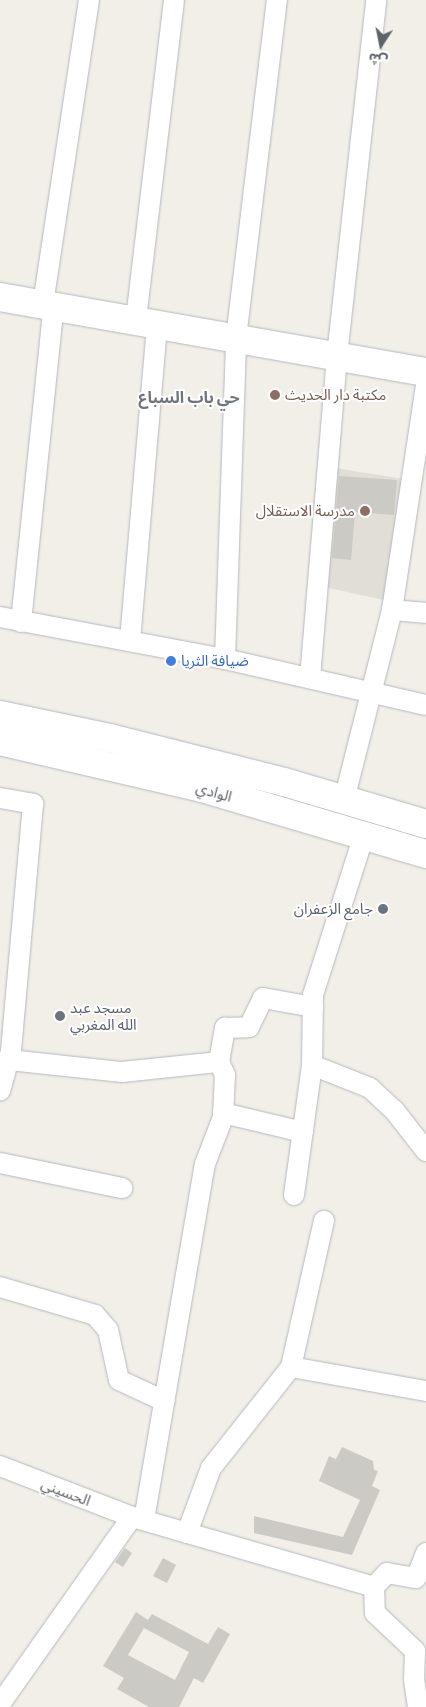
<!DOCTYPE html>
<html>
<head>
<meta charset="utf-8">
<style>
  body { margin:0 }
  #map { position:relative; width:426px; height:1707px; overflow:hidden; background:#f1efe8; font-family:Commissioner,"Noto Sans Arabic",sans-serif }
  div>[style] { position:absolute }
  .education>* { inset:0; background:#e1ded6 }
  .building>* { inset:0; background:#cccac5 }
  .roads { filter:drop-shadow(0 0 1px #b5b8bc) drop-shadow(0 0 1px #b5b8bc) }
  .street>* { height:20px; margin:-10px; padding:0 10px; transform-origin:10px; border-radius:10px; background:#fff }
  .secondary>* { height:28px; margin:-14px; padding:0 14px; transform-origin:14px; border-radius:14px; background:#fff }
  .dots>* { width:14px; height:14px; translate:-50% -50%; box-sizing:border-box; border:2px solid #fff; border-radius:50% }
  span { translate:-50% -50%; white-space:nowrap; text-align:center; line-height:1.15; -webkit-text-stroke:4px #fff; paint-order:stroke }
  .education-label { font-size:15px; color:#785e54 }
  .left { translate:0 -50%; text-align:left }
  .right { translate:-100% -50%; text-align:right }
  .shop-label { font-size:15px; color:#366cbe }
  .street-label { font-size:15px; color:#5f6368 }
  .worship-label { font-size:15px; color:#5b616d }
  .neighbourhood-label { font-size:16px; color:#70757a; font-weight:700 }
  .north { position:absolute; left:356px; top:20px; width:50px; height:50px; -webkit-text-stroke:4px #fff; paint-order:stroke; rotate:191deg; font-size:14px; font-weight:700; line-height:20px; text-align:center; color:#5f6368 }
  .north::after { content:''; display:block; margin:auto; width:18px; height:22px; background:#5f6368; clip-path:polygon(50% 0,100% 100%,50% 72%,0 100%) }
</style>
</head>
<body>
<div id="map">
  <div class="education">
    <i style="clip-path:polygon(335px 468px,404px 479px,384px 600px,324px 587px)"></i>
  </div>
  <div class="building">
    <i style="clip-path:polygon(339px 476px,397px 480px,394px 515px,355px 512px,351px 560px,332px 558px)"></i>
    <i style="clip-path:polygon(342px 1447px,373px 1461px,374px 1470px,378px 1471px,372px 1486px,380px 1490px,352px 1555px,254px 1533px,254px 1516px,343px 1537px,360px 1500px,319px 1481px,329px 1456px,336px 1459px)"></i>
    <i style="clip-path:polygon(125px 1548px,132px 1553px,123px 1567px,115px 1562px)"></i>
    <i style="clip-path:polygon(163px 1558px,176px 1565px,167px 1583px,153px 1576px)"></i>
    <i style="clip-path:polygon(evenodd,136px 1612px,148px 1620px,152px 1614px,208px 1644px,218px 1627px,230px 1634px,203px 1683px,194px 1678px,179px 1707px,149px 1707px,117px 1689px,124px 1678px,103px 1666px,136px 1612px,144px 1628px,189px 1652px,175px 1680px,128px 1655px,144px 1628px)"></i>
  </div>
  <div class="roads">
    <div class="street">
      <i style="left:43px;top:304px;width:307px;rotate:-81.4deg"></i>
      <i style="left:136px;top:319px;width:321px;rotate:-83.2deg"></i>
      <i style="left:392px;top:610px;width:34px;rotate:5deg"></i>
      <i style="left:0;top:617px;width:229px;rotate:10.6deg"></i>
      <i style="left:225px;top:659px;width:206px;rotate:12.9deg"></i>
      <i style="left:21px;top:622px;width:319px;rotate:-84.1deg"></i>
      <i style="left:130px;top:641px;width:319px;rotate:-85.1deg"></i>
      <i style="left:225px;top:659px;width:321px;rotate:-88deg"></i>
      <i style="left:236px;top:338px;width:340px;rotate:-83.1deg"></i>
      <i style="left:310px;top:678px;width:323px;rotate:-85.2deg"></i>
      <i style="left:337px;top:356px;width:358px;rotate:-83.7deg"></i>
      <i style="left:0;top:798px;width:34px;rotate:10deg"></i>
      <i style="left:33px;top:804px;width:248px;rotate:95.1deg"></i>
      <i style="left:11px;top:1051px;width:41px;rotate:105.4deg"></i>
      <i style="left:344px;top:800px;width:196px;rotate:-75.8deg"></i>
      <i style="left:392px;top:610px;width:229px;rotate:-81.4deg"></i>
      <i style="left:364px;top:835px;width:168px;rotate:107.7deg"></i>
      <i style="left:313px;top:995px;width:70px;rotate:90.8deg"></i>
      <i style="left:312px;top:1065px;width:62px;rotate:21.6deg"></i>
      <i style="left:370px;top:1088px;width:33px;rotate:43deg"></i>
      <i style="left:394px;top:1110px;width:52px;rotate:52deg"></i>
      <i style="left:9px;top:1060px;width:114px;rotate:6.1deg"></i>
      <i style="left:122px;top:1072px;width:98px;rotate:-5.9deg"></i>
      <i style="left:223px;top:1113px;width:82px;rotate:13.4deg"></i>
      <i style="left:0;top:1163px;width:125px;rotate:11.6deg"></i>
      <i style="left:294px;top:1195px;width:131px;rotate:-82.1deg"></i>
      <i style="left:0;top:1287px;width:99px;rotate:16.4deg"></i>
      <i style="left:95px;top:1315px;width:20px;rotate:49deg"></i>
      <i style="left:108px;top:1330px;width:51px;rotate:77.6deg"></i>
      <i style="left:119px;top:1380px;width:50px;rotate:25deg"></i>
      <i style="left:291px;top:1367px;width:150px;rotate:-77.3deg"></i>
      <i style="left:0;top:1466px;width:142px;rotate:21.1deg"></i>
      <i style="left:132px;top:1517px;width:252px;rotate:16.1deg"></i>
      <i style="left:374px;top:1587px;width:19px;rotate:-47deg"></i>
      <i style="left:387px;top:1573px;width:29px;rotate:10deg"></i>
      <i style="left:416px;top:1578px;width:27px;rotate:-68deg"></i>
      <i style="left:144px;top:1520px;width:361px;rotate:-80.3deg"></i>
      <i style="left:205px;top:1164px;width:50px;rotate:-69deg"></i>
      <i style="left:223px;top:1117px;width:42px;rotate:-87.3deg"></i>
      <i style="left:225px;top:1075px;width:14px;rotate:-115deg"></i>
      <i style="left:219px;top:1062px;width:35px;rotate:-80deg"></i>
      <i style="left:225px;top:1028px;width:24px;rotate:-2deg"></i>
      <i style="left:249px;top:1027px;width:32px;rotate:-64deg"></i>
      <i style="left:263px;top:998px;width:51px;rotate:10.2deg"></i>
      <i style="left:187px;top:1533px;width:69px;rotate:-69.7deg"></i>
      <i style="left:211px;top:1468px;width:129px;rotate:-51.6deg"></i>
      <i style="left:291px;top:1367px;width:137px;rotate:10.1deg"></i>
      <i style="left:374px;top:1587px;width:26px;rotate:88deg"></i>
      <i style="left:375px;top:1613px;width:55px;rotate:43.5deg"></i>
      <i style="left:415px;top:1651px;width:28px;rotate:92deg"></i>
      <i style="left:414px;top:1679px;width:28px;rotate:82deg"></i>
      <i style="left:0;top:1704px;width:229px;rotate:-54.8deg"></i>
    </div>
    <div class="secondary">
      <i style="left:0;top:297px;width:433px;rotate:10deg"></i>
      <i style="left:0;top:715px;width:112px;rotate:11.8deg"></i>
      <i style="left:110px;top:738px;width:179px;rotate:14.2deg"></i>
      <i style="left:284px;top:782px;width:148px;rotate:16.5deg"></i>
      <i style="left:0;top:741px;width:207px;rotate:13.1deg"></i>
      <i style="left:202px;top:788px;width:234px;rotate:16.4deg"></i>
    </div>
  </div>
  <div class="dots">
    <i style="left:275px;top:395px;background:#8d6e63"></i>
    <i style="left:365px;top:511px;background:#8d6e63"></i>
    <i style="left:171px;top:661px;background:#3f7fe0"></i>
    <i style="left:383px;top:909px;background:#6b7280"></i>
    <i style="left:60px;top:1016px;background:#6b7280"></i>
  </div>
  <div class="education-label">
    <span class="left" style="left:285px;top:395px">مكتبة دار الحديث</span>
    <span class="right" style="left:355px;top:511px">مدرسة الاستقلال</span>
  </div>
  <div class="shop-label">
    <span class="left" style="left:181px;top:661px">ضيافة الثريا</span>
  </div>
  <div class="street-label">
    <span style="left:214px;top:792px;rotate:16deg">الوادي</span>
    <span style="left:66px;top:1492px;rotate:21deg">الحسيني</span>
  </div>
  <div class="worship-label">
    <span class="right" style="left:373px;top:909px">جامع الزعفران</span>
    <span class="left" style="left:70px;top:1016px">مسجد عبد<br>الله المغربي</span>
  </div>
  <div class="neighbourhood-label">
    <span style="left:189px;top:397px">حي باب السباع</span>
  </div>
  <div class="north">ش</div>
</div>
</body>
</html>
